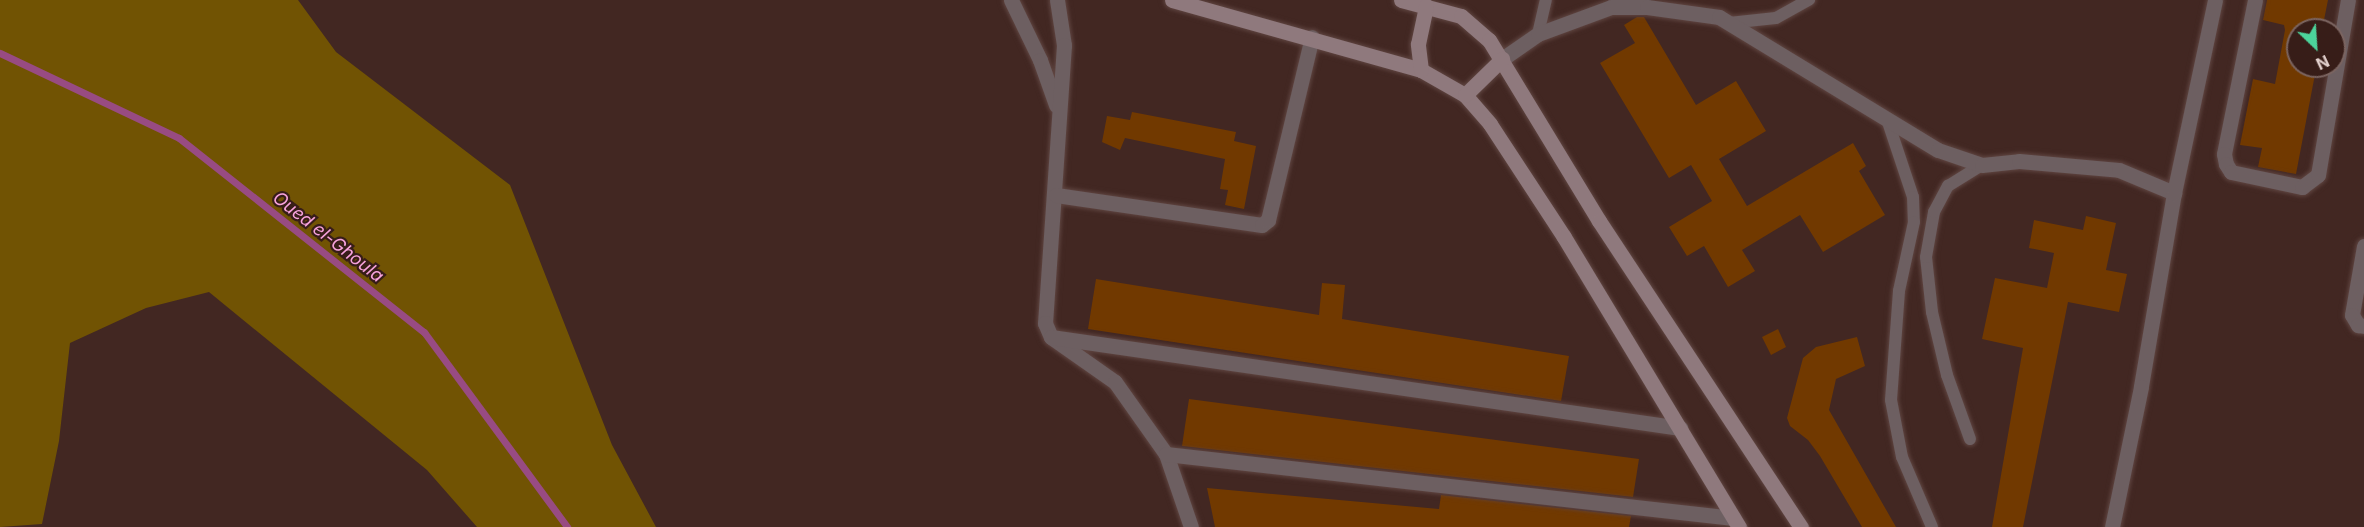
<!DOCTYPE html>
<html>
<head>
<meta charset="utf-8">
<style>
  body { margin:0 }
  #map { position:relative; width:2364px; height:527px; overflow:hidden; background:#422722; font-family:Inter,sans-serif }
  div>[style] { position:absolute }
  .green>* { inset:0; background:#715303 }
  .stream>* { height:7px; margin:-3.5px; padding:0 3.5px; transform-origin:3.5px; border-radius:3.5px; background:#984b82 }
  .building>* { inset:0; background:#713900 }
  .roads { filter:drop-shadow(0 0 2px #5f4541) drop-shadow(0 0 2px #5f4541) }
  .lane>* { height:12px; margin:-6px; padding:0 6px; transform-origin:6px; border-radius:6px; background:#6d5f61 }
  .street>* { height:15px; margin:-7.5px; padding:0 7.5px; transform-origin:7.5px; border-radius:7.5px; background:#6d5f61 }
  .secondary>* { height:15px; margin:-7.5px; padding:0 7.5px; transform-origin:7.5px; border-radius:7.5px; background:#8f797d }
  span { translate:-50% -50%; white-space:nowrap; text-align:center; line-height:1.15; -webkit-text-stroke:4.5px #371d18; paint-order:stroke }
  .water-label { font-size:18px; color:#f7a2dc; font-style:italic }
  .north { position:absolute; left:2286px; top:18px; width:60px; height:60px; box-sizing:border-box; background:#371d18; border:2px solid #7b6460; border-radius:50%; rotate:155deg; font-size:16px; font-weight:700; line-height:24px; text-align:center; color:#e1cfcc }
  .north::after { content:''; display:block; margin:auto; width:21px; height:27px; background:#4cd49b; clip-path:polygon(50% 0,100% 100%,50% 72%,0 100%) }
</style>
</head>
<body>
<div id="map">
  <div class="green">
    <i style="clip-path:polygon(0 0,298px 0,336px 52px,510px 185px,612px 445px,656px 527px,477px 527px,427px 470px,209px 292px,146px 308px,70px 343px,59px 441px,42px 524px,0 527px)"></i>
  </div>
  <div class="stream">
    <i style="left:0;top:53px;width:198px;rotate:25.4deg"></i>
    <i style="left:179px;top:138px;width:313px;rotate:38.4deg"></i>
    <i style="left:424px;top:332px;width:242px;rotate:53.7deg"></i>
  </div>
  <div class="building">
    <i style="clip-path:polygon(2267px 0,2328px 0,2322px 30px,2298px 30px,2298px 66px,2316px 69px,2296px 174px,2258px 167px,2262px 148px,2240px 145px,2253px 79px,2275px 84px,2285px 30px,2284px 25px,2263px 20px)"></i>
    <i style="clip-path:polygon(1637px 17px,1644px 17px,1696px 105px,1736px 81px,1766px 131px,1719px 159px,1747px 206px,1853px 143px,1866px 166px,1859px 171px,1885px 215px,1823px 252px,1800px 215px,1742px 250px,1755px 271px,1728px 287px,1704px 246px,1687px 256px,1669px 227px,1712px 201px,1691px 165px,1669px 178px,1600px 63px,1635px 43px,1624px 25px)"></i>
    <i style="clip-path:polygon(1132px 112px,1236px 132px,1234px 141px,1256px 146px,1244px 209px,1225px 205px,1228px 190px,1220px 189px,1225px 159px,1125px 138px,1120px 150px,1102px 142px,1107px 116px,1130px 120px)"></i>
    <i style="clip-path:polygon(2086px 216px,2116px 223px,2106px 270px,2127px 274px,2119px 312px,2068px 302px,2023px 527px,1992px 527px,2023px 348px,1982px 339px,1995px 278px,2047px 288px,2054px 253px,2029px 248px,2034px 220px,2083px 230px)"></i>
    <i style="clip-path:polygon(1096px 279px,1319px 315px,1322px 283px,1345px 285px,1342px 319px,1569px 356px,1561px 401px,1088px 329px)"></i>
    <i style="clip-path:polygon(1778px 329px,1786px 347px,1771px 355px,1762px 337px)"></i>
    <i style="clip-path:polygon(1857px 337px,1865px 366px,1836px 379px,1829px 410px,1896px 527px,1862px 527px,1820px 456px,1808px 440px,1790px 426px,1787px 418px,1803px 358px,1816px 347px)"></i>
    <i style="clip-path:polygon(1189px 399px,1639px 459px,1633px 497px,1182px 446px)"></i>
    <i style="clip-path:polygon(1207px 488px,1439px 509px,1441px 495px,1631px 516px,1629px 527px,1215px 527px)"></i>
  </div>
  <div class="roads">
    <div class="lane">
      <i style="left:1729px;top:23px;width:47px;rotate:-6.1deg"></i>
      <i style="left:1776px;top:18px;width:38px;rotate:-29deg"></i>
      <i style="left:1538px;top:34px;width:35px;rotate:-77deg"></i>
      <i style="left:1888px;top:122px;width:79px;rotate:71.6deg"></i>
      <i style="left:1913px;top:197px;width:25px;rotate:88deg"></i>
      <i style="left:1914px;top:222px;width:71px;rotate:102.3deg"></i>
      <i style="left:1899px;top:291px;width:109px;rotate:94.2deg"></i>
      <i style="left:1891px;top:400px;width:58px;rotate:79.1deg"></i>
      <i style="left:1902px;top:457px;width:76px;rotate:66.8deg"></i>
      <i style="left:1970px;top:439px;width:68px;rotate:-109.8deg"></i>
      <i style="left:1947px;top:375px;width:65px;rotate:-103.4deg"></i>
      <i style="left:1932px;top:312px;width:55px;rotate:-96.2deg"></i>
      <i style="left:1926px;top:257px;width:46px;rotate:-79.9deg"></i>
      <i style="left:1934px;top:212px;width:30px;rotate:-62deg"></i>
      <i style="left:1948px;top:186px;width:40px;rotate:-32deg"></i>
    </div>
    <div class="street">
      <i style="left:1011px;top:0;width:67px;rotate:64.2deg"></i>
      <i style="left:1040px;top:60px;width:48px;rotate:70.4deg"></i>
      <i style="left:1057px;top:0;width:46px;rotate:81.2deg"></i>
      <i style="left:1064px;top:45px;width:279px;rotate:93.9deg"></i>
      <i style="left:1045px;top:323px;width:15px;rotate:67deg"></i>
      <i style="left:1051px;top:337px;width:78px;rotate:35.1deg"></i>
      <i style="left:1115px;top:382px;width:88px;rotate:54.7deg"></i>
      <i style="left:1166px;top:454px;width:77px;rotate:71.1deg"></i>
      <i style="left:2255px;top:0;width:157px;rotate:101.4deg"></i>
      <i style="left:2224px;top:154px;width:10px;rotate:79deg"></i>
      <i style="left:2226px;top:164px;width:9px;rotate:58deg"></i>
      <i style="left:2231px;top:172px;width:73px;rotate:11.9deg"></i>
      <i style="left:2302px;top:187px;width:20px;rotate:-37deg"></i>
      <i style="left:2318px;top:175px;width:178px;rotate:-80.3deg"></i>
      <i style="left:1502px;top:59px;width:44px;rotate:-34.8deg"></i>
      <i style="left:1538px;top:34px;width:78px;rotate:-20.3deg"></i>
      <i style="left:1611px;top:7px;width:36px"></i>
      <i style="left:1647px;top:7px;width:73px;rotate:7.9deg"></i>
      <i style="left:1719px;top:17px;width:256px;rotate:31.3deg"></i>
      <i style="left:1938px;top:150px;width:46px;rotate:18.8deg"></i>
      <i style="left:1982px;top:165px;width:37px;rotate:-6deg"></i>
      <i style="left:2019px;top:161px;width:100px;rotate:5.1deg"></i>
      <i style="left:2119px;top:170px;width:60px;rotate:22.7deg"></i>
      <i style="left:2174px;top:193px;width:197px;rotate:99.7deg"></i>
      <i style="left:2141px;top:387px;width:143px;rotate:101.7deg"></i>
      <i style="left:2174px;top:193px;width:197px;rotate:-78deg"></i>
      <i style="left:1056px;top:195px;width:208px;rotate:8.3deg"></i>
      <i style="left:1262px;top:225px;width:8px;rotate:-40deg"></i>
      <i style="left:1268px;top:220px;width:188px;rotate:-76.5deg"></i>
      <i style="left:2364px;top:246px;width:70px;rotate:99.9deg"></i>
      <i style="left:2352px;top:315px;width:12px;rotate:59deg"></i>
      <i style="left:2358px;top:325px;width:6px;rotate:9deg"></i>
      <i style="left:1051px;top:337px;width:636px;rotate:8.23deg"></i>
      <i style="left:1166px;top:454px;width:571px;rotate:6.44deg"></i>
    </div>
    <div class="secondary">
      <i style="left:1172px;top:0;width:259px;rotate:15.7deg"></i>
      <i style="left:1421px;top:70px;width:51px;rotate:29.6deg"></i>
      <i style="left:1465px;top:95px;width:38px;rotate:49deg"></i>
      <i style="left:1490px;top:124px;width:135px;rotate:56.8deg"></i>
      <i style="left:1564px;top:237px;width:339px;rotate:58.9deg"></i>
      <i style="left:1401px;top:0;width:62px;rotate:14.9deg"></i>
      <i style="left:1461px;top:16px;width:37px;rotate:41deg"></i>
      <i style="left:1489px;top:40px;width:212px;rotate:58.7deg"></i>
      <i style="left:1599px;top:221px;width:367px;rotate:56.6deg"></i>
      <i style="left:1421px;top:70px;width:26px;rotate:-97deg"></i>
      <i style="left:1418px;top:44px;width:39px;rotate:-78deg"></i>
      <i style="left:1465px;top:95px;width:52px;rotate:-44.2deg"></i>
    </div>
  </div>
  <div class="water-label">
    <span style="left:328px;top:237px;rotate:38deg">Oued el-Ghoula</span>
  </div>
  <div class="north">N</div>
</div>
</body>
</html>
